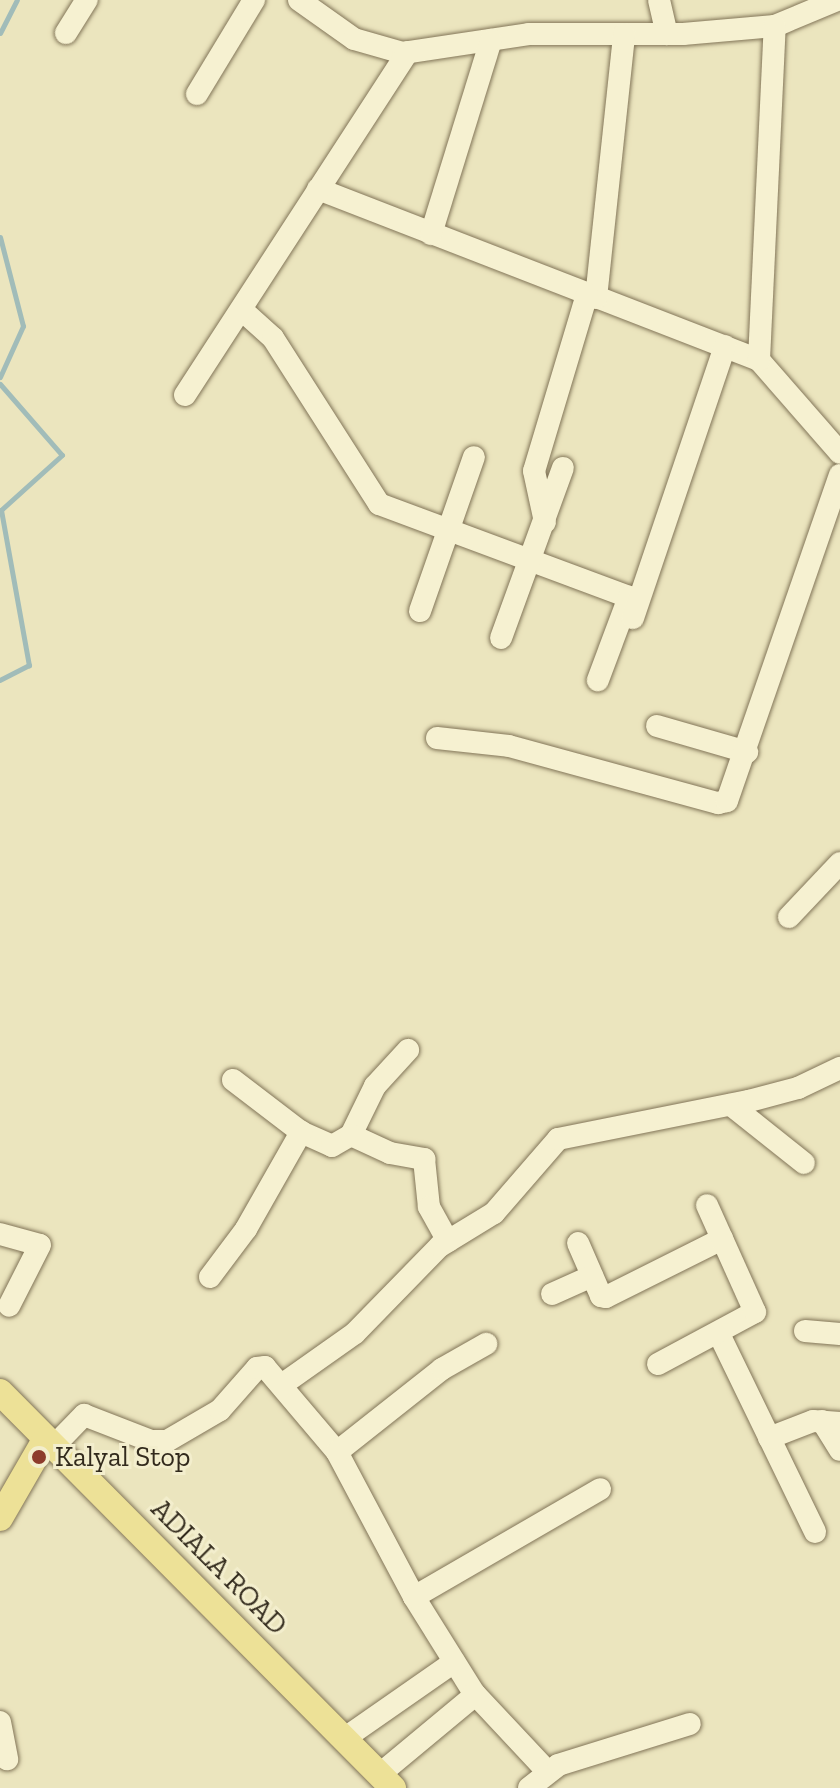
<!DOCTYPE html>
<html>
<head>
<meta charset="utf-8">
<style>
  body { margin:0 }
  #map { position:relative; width:840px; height:1788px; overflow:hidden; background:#ebe5be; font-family:"Zilla Slab",serif }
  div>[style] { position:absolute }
  .stream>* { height:5px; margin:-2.5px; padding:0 2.5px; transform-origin:2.5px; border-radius:2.5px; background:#a1bcb9 }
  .roads { filter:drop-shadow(0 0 2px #827558) drop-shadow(0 0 2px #827558) }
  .minor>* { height:22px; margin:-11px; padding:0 11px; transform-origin:11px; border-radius:11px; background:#f6f1d1 }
  .major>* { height:26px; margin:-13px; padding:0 13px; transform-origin:13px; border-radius:13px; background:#ede197 }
  .dots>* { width:22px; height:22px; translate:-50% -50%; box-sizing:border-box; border:4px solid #f3eecd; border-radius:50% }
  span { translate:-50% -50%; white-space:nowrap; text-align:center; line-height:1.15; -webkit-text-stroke:6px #f3eecd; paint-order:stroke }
  .poi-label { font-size:28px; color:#322a1c }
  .left { translate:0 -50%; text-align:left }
  .street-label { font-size:28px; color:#322a1c }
</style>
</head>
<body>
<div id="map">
  <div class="stream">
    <i style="left:0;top:33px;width:37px;rotate:-63deg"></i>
    <i style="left:0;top:237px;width:92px;rotate:75.5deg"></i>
    <i style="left:23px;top:326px;width:56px;rotate:114.3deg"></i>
    <i style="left:0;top:384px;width:94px;rotate:48.9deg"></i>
    <i style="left:62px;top:455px;width:82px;rotate:138deg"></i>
    <i style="left:1px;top:510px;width:158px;rotate:79.8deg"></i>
    <i style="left:29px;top:665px;width:33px;rotate:153deg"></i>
  </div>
  <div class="roads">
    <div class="minor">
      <i style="left:299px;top:0;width:67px;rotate:35.3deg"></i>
      <i style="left:354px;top:39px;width:51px;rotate:15.9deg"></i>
      <i style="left:403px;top:53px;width:127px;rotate:-8.6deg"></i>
      <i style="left:529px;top:34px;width:154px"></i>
      <i style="left:683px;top:34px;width:92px;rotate:-5deg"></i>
      <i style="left:775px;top:26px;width:67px;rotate:-22.8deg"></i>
      <i style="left:659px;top:0;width:35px;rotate:77deg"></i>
      <i style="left:66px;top:33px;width:39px;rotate:-58deg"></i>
      <i style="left:197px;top:94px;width:110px;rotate:-58.8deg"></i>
      <i style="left:318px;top:189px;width:473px;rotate:21.2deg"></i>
      <i style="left:759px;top:360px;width:123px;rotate:48.9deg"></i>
      <i style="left:431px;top:234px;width:203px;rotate:-72.8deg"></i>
      <i style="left:596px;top:298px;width:265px;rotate:-83.9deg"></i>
      <i style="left:243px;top:311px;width:40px;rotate:42deg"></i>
      <i style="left:273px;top:338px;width:197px;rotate:57.4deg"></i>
      <i style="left:379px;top:504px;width:267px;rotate:20.4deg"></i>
      <i style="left:629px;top:597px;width:89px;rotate:110.5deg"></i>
      <i style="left:759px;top:360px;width:334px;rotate:-87.3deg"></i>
      <i style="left:185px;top:395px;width:409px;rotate:-57deg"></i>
      <i style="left:545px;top:522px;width:52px;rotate:-102.2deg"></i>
      <i style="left:534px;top:471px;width:185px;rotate:-73.3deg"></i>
      <i style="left:420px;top:611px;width:163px;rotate:-70.7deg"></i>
      <i style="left:633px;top:618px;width:287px;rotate:-71.3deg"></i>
      <i style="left:501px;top:638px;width:181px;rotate:-70deg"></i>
      <i style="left:657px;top:726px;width:94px;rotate:16.1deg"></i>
      <i style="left:437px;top:738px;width:72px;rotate:6.3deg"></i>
      <i style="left:509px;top:746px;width:217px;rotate:15.3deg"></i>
      <i style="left:718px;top:803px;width:9px;rotate:-13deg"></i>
      <i style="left:727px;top:801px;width:345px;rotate:-70.9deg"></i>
      <i style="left:789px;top:917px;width:74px;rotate:-46.6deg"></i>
      <i style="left:233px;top:1080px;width:86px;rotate:37.4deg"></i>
      <i style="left:301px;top:1132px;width:34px;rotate:24deg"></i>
      <i style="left:332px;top:1146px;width:22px;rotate:-30deg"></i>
      <i style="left:351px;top:1135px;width:55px;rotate:-63.9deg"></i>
      <i style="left:375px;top:1086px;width:49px;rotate:-47.5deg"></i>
      <i style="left:731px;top:1105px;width:93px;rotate:38.5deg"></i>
      <i style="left:351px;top:1135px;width:43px;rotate:24.8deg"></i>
      <i style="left:390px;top:1153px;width:35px;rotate:10deg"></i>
      <i style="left:424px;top:1159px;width:48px;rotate:84.1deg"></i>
      <i style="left:429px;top:1207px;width:39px;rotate:61deg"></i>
      <i style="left:0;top:1234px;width:41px;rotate:15.4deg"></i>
      <i style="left:40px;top:1245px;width:68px;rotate:116.9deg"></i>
      <i style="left:578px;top:1243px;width:58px;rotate:66.5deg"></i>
      <i style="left:601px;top:1296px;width:5px;rotate:11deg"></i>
      <i style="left:606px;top:1297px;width:130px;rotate:-26.6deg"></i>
      <i style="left:210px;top:1277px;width:60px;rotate:-53.1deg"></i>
      <i style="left:246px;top:1229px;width:112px;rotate:-60.4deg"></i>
      <i style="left:552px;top:1294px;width:44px;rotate:-24.2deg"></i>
      <i style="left:805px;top:1331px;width:35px;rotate:5deg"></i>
      <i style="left:719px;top:1334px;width:220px;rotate:64.1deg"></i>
      <i style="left:658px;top:1364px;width:110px;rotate:-28.2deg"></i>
      <i style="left:755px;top:1312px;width:117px;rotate:-114.2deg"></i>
      <i style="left:283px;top:1384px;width:88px;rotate:-35.3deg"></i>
      <i style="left:355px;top:1333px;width:122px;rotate:-45.7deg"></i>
      <i style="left:440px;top:1246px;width:63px;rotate:-31.4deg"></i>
      <i style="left:494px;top:1213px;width:98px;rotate:-49.1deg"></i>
      <i style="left:558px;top:1139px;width:195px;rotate:-11.3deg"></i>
      <i style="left:749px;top:1101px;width:51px;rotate:-14.9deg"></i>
      <i style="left:798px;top:1088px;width:47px;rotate:-25.5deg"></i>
      <i style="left:822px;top:1421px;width:34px;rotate:58deg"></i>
      <i style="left:769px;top:1438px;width:47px;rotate:-21.1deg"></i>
      <i style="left:813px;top:1421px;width:27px;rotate:4deg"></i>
      <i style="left:53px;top:1447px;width:45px;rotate:-45.9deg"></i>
      <i style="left:84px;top:1415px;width:72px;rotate:21.2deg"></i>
      <i style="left:151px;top:1441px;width:16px"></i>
      <i style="left:167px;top:1441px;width:61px;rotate:-30.3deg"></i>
      <i style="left:220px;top:1410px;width:56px;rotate:-48.6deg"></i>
      <i style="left:257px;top:1368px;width:8px;rotate:-7deg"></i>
      <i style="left:265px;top:1367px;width:111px;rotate:49.7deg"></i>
      <i style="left:337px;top:1452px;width:164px;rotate:62deg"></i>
      <i style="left:414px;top:1597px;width:113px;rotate:58deg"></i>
      <i style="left:474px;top:1693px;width:107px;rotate:46.9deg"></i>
      <i style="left:337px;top:1452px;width:134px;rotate:-38.3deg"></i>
      <i style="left:442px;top:1369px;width:51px;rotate:-29.6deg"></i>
      <i style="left:414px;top:1597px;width:215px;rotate:-30.1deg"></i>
      <i style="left:0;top:1722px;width:38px;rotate:79deg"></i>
      <i style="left:345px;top:1738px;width:133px;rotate:-34.9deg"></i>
      <i style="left:380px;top:1774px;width:124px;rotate:-39.7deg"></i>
      <i style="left:529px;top:1788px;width:37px;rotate:-38deg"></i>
      <i style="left:558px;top:1765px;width:138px;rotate:-17.3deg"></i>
    </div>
    <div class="major">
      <i style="left:0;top:1392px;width:558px;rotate:45.22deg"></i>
      <i style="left:0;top:1518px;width:90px;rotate:-60deg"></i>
    </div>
  </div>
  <div class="dots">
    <i style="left:39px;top:1457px;background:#8d3c2c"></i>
  </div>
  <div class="poi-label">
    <span class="left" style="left:55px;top:1457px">Kalyal Stop</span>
  </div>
  <div class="street-label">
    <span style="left:219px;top:1567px;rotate:45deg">ADIALA ROAD</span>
  </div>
</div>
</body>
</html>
